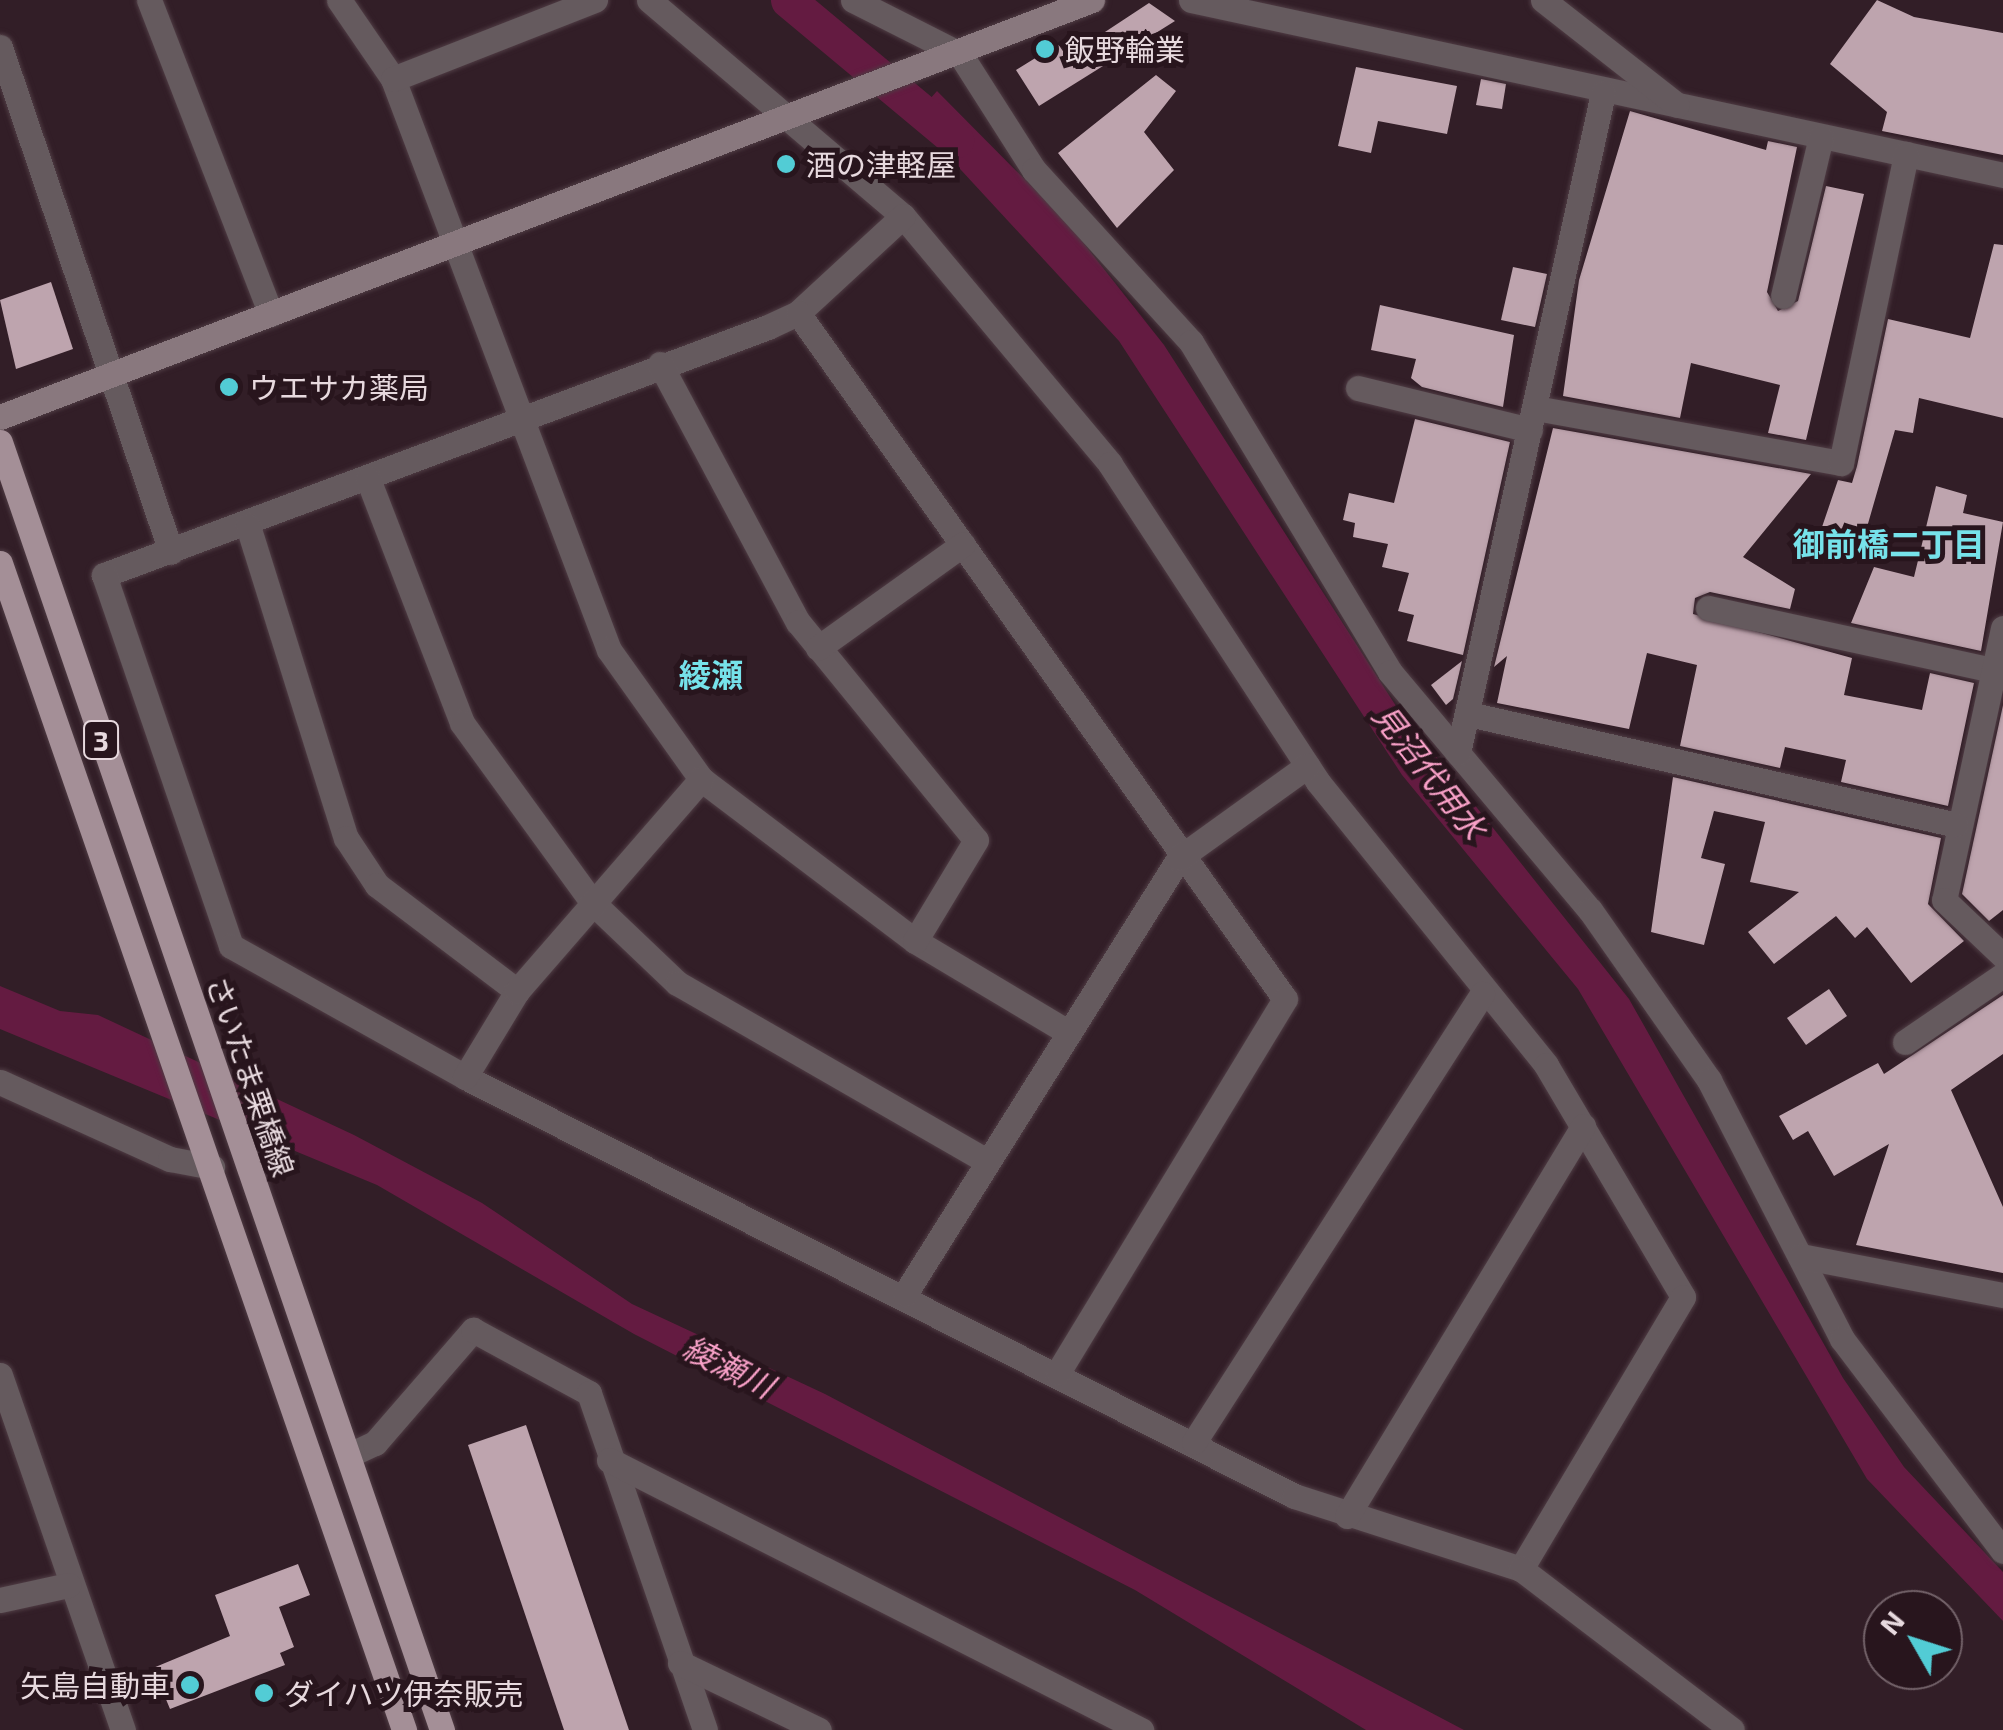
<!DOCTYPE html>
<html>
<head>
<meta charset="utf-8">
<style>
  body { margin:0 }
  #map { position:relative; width:2003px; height:1730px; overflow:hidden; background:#321e27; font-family:"Exo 2","Noto Sans JP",sans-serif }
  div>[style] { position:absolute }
  .water>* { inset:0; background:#641b41 }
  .canal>* { height:35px; margin:-17.5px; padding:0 17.5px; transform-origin:17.5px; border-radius:17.5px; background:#641b41 }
  .building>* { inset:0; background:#bea4ae }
  .roads { filter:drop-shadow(0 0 2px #4f3c44) drop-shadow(0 0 2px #4f3c44) }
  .street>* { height:25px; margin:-12.5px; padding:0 12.5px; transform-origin:12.5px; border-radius:12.5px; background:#655a5e }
  .secondary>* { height:25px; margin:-12.5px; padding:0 12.5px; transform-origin:12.5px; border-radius:12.5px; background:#89787e }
  .primary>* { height:25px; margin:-12.5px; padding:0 12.5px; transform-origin:12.5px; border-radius:12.5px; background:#a48f97 }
  .dots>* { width:28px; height:28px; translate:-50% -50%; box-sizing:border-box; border:5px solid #28151d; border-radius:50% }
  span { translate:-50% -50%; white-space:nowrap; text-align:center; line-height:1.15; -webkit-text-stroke:10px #28151d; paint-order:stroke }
  .shield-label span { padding:2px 8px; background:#28151d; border:2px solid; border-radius:8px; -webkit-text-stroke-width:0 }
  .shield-label { font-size:28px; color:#e7d9de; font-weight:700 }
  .poi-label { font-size:30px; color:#e7d9de }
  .left { translate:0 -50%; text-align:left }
  .right { translate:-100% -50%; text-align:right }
  .street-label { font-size:30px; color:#e7d9de }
  .neighbourhood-label { font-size:32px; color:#76e2ea; font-weight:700 }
  .water-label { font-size:32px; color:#f8a0c7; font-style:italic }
  .north { position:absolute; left:1863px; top:1590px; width:100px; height:100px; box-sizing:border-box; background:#28151d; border:2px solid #74636a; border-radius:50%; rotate:309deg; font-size:28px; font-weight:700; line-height:40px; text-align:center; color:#e7d9de }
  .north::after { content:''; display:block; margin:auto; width:35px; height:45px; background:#52ccd5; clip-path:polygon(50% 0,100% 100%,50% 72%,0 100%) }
</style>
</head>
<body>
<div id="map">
  <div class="water">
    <i style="clip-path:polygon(937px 91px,1066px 221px,1164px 345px,1396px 706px,1629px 999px,1843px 1378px,1904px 1467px,2003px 1572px,2003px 1621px,1867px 1479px,1578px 989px,1402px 775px,1119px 341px,913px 118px)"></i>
    <i style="clip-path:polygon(0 986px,60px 1011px,98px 1015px,354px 1135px,482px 1203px,632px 1304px,825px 1394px,1464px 1730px,1366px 1730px,1135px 1590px,634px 1334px,377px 1185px,0 1029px)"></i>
  </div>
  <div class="canal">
    <i style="left:788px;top:0;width:219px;rotate:39.8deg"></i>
  </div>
  <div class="building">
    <i style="clip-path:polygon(1877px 0,1914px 17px,2003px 33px,2003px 155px,1882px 131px,1887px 112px,1830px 64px)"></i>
    <i style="clip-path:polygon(1149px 3px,1175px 21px,1039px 106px,1016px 70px,1058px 44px,1067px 57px)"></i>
    <i style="clip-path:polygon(1356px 67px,1457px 86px,1447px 134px,1378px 121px,1371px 153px,1338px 146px)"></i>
    <i style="clip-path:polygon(1156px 75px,1176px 91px,1144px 132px,1174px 170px,1117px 228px,1058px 153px)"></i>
    <i style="clip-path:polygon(1481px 79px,1506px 84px,1502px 109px,1476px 105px)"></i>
    <i style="clip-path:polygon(1630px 111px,1766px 150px,1768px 141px,1797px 147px,1767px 292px,1778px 311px,1798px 301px,1826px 186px,1864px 194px,1806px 440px,1768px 433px,1780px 385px,1691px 363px,1680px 418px,1563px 396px,1579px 280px)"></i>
    <i style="clip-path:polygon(1994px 244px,2003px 245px,2003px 418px,1919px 398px,1913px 433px,1895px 430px,1863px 541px,1822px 527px,1838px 480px,1852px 483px,1857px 466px,1888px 319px,1970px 338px)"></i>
    <i style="clip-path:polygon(1513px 267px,1547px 274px,1535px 327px,1501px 320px)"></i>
    <i style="clip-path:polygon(51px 282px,73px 349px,16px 369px,0 300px)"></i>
    <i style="clip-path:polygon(1380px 305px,1514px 335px,1503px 407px,1422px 387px,1411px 378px,1416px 359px,1371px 350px)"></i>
    <i style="clip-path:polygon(1415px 419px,1510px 442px,1463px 655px,1407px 641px,1414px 615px,1398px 611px,1409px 573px,1382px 567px,1388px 544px,1353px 537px,1355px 523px,1343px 520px,1349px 493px,1394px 503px)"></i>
    <i style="clip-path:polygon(1553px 428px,1811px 474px,1743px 557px,1795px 589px,1790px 609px,1710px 592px,1695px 598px,1693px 614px,1852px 658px,1844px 695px,1922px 710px,1930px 673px,1974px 683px,1948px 806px,1841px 782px,1846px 760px,1785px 747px,1780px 768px,1680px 746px,1697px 665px,1647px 653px,1629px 729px,1497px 703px,1507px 656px,1494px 667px)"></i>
    <i style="clip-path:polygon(1936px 486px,1967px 495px,1963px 513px,2003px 522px,1981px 651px,1851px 623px,1874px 567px,1914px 577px)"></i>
    <i style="clip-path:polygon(1462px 661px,1453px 699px,1446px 705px,1431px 685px)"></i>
    <i style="clip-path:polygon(2003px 705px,2003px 910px,1989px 921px,1962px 894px)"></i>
    <i style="clip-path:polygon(1673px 777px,1941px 838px,1928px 904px,1964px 941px,1911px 983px,1867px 927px,1855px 938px,1836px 916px,1774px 964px,1748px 932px,1799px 892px,1750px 882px,1765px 822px,1714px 811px,1701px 858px,1725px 864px,1704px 945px,1651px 932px)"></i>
    <i style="clip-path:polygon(1829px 989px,1847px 1016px,1806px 1045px,1787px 1018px)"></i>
    <i style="clip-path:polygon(2003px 995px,2003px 1054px,1951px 1090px,2003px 1207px,2003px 1273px,1856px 1245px,1889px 1144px,1834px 1176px,1808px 1131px,1793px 1140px,1779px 1116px,1878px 1063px,1884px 1074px)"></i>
    <i style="clip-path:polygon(526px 1425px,629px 1730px,564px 1730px,468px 1445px)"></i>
    <i style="clip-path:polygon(298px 1564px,310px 1595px,279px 1607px,294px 1647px,280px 1653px,285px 1665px,170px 1709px,153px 1668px,230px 1636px,215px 1595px)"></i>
  </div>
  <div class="roads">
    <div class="street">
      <i style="left:149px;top:0;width:337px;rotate:68.8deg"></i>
      <i style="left:339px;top:0;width:96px;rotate:55.6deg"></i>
      <i style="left:393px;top:79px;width:610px;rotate:69.28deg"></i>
      <i style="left:609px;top:650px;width:158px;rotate:54.5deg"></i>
      <i style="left:701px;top:779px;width:268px;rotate:37.1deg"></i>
      <i style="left:915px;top:941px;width:176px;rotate:30.8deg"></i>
      <i style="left:649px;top:0;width:333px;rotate:40.4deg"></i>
      <i style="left:903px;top:216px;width:323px;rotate:50.1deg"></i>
      <i style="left:1110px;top:464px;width:380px;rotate:56.8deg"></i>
      <i style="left:1318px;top:782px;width:363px;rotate:51.1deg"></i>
      <i style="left:1546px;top:1065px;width:269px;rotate:59.4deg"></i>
      <i style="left:1683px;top:1297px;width:317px;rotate:120.8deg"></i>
      <i style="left:853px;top:0;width:120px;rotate:26.8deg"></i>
      <i style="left:960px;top:54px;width:138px;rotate:57.5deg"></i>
      <i style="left:1034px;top:170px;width:233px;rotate:47.6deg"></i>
      <i style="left:1191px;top:342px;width:385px;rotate:58.9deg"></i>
      <i style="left:1390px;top:672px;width:311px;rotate:50deg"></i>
      <i style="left:1590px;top:910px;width:208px;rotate:55deg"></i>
      <i style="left:1709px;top:1080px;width:291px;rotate:62.8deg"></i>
      <i style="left:1842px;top:1339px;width:266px;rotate:52.8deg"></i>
      <i style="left:1191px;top:0;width:831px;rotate:12.16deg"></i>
      <i style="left:1543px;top:0;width:170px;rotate:38.1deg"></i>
      <i style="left:0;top:47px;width:533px;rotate:71.29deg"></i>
      <i style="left:393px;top:79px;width:217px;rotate:-21.4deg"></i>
      <i style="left:903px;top:216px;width:143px;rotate:137.3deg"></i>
      <i style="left:798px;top:313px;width:33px;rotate:155deg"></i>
      <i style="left:768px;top:327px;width:709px;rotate:159.52deg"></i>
      <i style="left:104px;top:575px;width:392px;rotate:71.1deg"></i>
      <i style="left:231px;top:946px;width:268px;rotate:29.2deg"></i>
      <i style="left:465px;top:1077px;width:929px;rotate:26.81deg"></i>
      <i style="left:1294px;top:1496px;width:238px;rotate:17.8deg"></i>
      <i style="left:1521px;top:1569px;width:265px;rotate:37.3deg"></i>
      <i style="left:1783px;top:296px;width:163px;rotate:-76.6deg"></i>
      <i style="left:798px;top:313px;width:841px;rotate:54.63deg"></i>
      <i style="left:1285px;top:999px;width:437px;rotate:121.3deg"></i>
      <i style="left:660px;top:364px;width:293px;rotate:61.9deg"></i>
      <i style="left:798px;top:622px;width:281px;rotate:50.8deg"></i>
      <i style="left:976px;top:840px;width:118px;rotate:121.1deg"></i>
      <i style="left:1358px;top:388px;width:177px;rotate:13.7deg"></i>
      <i style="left:1535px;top:408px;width:311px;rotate:10.2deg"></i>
      <i style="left:1841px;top:463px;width:316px;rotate:-78.1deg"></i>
      <i style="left:368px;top:479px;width:261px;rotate:68.9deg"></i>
      <i style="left:462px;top:723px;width:223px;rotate:54deg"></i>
      <i style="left:593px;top:903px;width:116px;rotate:43.6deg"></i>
      <i style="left:677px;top:983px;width:357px;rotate:29.9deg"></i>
      <i style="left:248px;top:526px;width:327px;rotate:72.6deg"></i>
      <i style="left:346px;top:838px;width:56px;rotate:56.6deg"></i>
      <i style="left:377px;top:885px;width:176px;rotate:37.1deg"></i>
      <i style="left:1708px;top:608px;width:291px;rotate:12.3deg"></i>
      <i style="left:2003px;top:628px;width:278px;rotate:102.2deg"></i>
      <i style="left:1944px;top:900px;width:81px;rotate:43.5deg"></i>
      <i style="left:818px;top:648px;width:178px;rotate:-35.6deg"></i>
      <i style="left:1473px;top:715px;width:495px;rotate:12.8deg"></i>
      <i style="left:1458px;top:753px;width:676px;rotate:-77.61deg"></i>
      <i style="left:1905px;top:1042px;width:119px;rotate:-34.4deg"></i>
      <i style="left:465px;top:1077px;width:100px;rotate:-58.8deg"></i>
      <i style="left:517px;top:991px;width:281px;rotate:-49deg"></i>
      <i style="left:0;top:1082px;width:187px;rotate:24.4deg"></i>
      <i style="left:170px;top:1159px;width:43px;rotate:10.8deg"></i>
      <i style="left:1800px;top:1256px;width:207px;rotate:10.9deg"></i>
      <i style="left:905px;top:1294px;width:515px;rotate:-57.85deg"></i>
      <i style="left:1179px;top:858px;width:158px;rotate:-35.7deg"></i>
      <i style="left:0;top:1375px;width:376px;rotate:70.9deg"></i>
      <i style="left:1194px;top:1442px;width:533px;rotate:-57.26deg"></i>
      <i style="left:349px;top:1455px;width:29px;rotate:-25deg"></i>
      <i style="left:375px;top:1443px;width:150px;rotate:-49.1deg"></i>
      <i style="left:473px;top:1330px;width:132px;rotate:28.5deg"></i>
      <i style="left:589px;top:1393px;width:356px;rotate:71deg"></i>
      <i style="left:609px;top:1460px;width:597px;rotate:26.91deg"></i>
      <i style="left:1347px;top:1516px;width:456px;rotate:-58.8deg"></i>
      <i style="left:0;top:1600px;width:70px;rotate:-12.4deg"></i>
      <i style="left:680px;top:1663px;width:154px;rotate:25.7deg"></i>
    </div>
    <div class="secondary">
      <i style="left:0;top:417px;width:1169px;rotate:-20.9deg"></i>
    </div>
    <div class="primary">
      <i style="left:0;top:442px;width:1362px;rotate:71.06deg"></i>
      <i style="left:0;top:563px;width:1235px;rotate:70.9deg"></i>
    </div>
  </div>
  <div class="dots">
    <i style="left:1045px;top:49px;background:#52ccd5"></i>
    <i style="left:786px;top:164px;background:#52ccd5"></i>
    <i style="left:229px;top:387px;background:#52ccd5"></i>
    <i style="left:190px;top:1685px;background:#52ccd5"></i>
    <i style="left:264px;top:1693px;background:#52ccd5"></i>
  </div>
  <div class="shield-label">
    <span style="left:101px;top:740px">3</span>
  </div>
  <div class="poi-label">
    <span class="left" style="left:1065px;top:49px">飯野輪業</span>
    <span class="left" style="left:806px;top:164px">酒の津軽屋</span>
    <span class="left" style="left:249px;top:387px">ウエサカ薬局</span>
    <span class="right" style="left:170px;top:1685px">矢島自動車</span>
    <span class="left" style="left:284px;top:1693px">ダイハツ伊奈販売</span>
  </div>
  <div class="street-label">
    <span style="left:251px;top:1076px;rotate:71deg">さいたま栗橋線</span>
  </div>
  <div class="neighbourhood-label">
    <span style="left:1889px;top:543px">御前橋二丁目</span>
    <span style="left:711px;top:674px">綾瀬</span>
  </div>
  <div class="water-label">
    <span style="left:1430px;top:771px;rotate:52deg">見沼代用水</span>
    <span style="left:729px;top:1366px;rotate:27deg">綾瀬川</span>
  </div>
  <div class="north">N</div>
</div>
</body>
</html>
